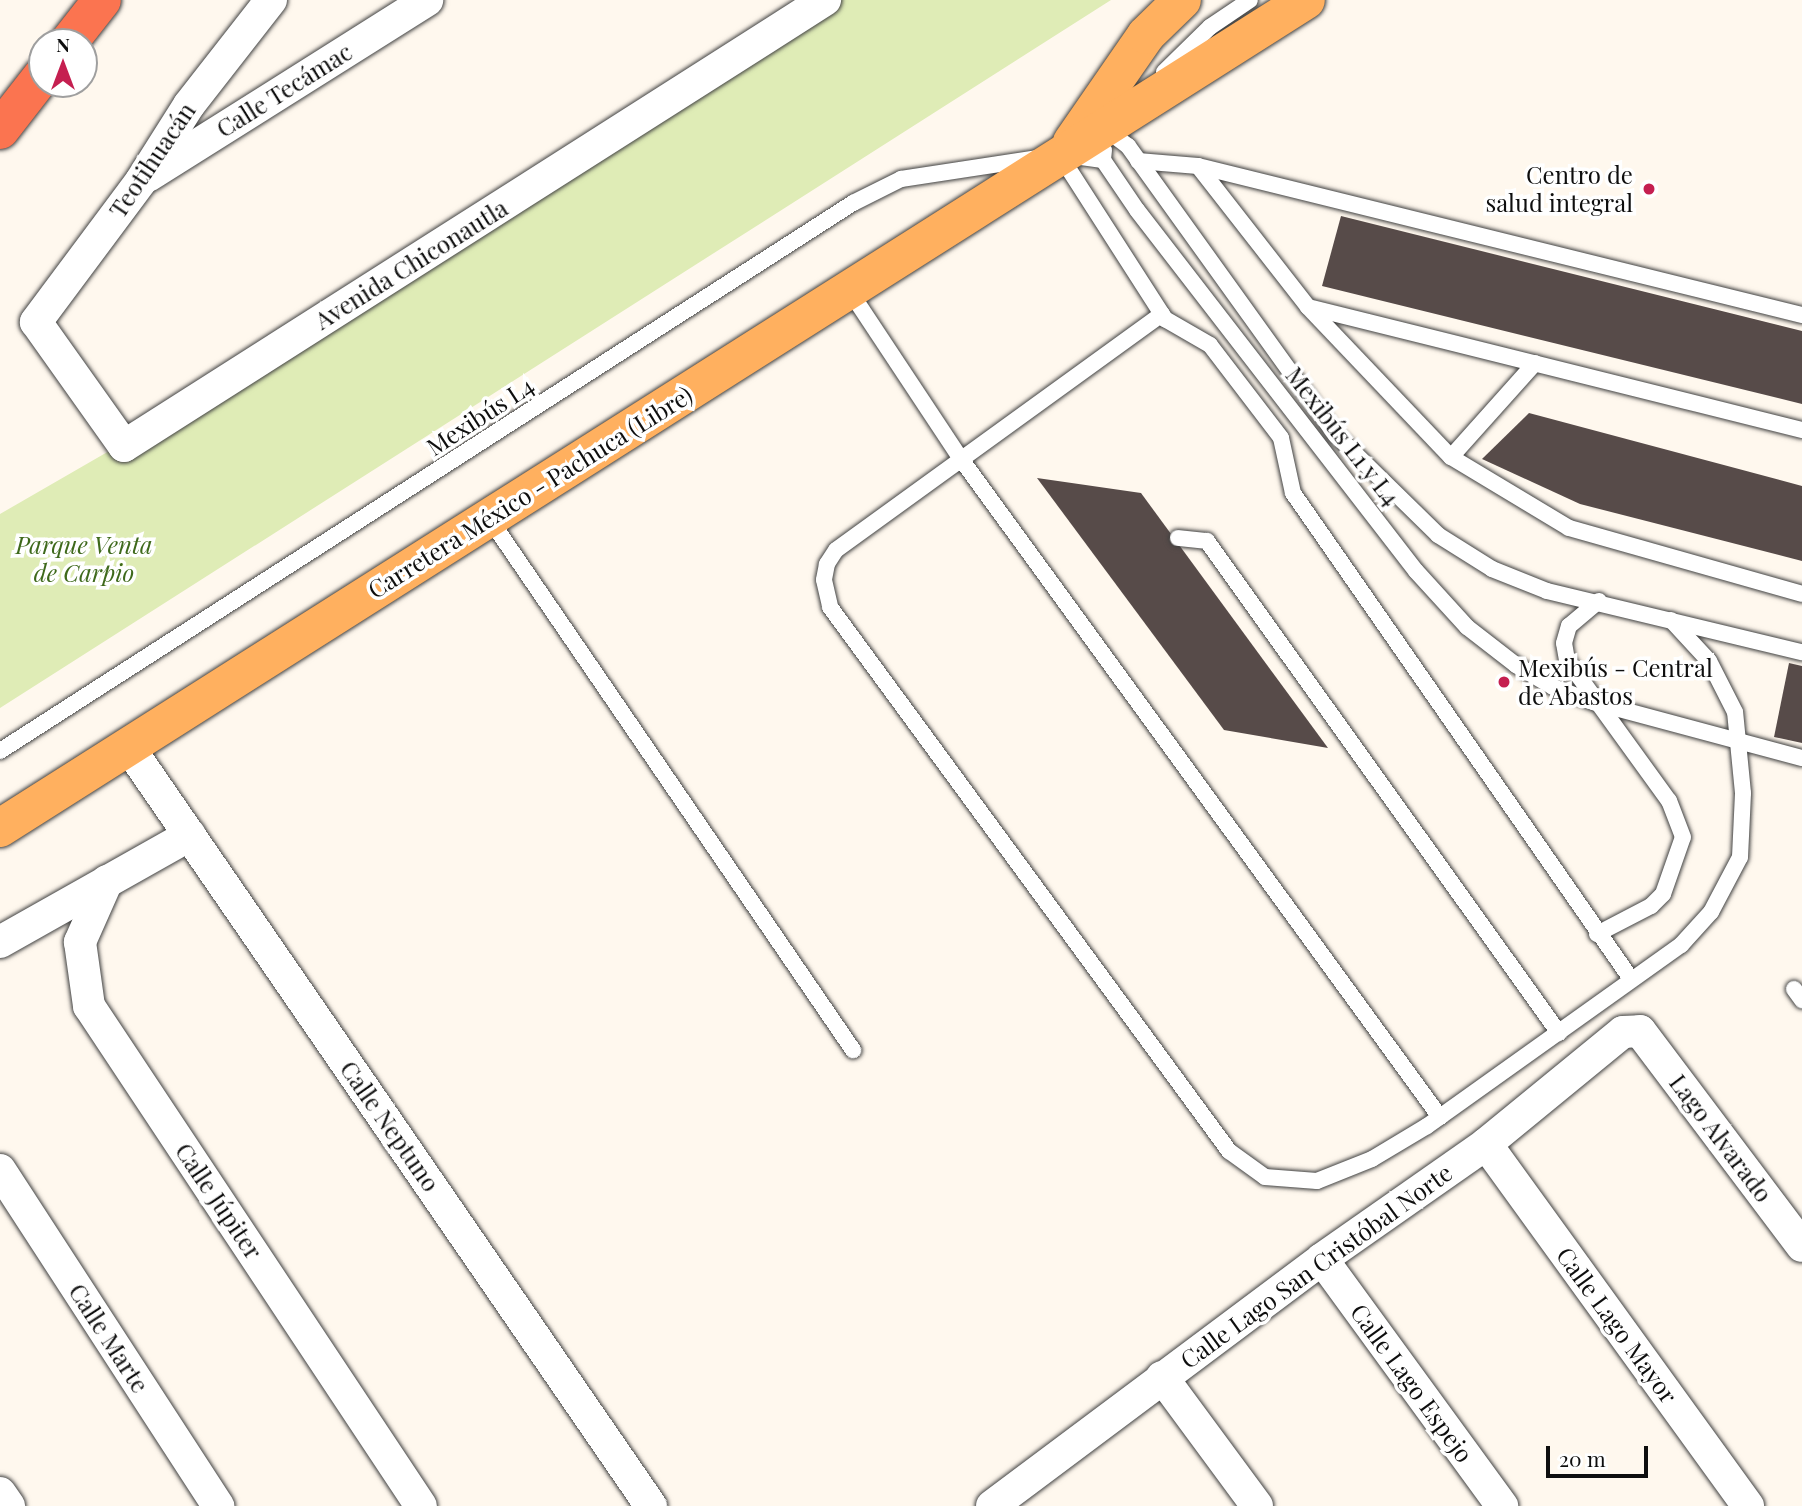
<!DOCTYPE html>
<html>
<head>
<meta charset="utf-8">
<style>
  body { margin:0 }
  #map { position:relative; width:1802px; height:1506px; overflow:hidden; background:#fff8ee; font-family:"Playfair Display",serif }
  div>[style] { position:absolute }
  .green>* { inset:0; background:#dfecb6 }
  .building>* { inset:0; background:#574b49 }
  .roads { filter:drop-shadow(0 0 2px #414141) drop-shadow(0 0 2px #414141) }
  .lane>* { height:16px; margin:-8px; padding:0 8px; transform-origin:8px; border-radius:8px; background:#fff }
  .street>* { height:32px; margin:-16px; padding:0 16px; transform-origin:16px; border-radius:16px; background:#fff }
  .primary>* { height:38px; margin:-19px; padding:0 19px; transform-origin:19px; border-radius:19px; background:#ffb05f }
  .highway>* { height:38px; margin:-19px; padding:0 19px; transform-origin:19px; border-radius:19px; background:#fb7450 }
  .dots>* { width:19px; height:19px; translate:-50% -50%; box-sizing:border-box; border:4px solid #fff; border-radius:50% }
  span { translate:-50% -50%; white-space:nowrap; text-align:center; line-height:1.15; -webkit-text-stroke:7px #fff; paint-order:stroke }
  .street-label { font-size:24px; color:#0e0e0e }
  .poi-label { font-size:24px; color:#0e0e0e }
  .right { translate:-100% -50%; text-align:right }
  .left { translate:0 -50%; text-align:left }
  .park-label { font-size:24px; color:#3e691b; font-style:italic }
  .north { position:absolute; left:28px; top:28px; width:70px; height:70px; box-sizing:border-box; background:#fff; border:2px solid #9f9f9f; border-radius:50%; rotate:0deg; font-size:19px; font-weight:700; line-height:28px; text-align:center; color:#0e0e0e }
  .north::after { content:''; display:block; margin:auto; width:24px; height:32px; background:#c51f50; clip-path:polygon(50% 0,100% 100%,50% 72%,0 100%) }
  .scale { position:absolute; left:1546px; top:1446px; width:102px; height:32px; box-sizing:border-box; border:4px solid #0e0e0e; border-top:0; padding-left:9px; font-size:21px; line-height:24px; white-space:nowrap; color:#0e0e0e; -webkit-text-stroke:5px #fff; paint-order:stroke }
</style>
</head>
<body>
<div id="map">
  <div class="green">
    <i style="clip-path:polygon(819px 0,1111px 0,0 708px,0 514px,123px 443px)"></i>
  </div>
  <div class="building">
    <i style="clip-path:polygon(1341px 216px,1802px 331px,1802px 404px,1322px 286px)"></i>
    <i style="clip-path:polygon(1529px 413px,1802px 486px,1802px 561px,1580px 504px,1482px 459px)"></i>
    <i style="clip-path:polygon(1037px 478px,1141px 493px,1328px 748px,1224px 730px)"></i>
    <i style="clip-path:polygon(1789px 663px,1802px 666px,1802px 743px,1774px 737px)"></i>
  </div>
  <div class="roads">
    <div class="lane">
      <i style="left:1164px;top:72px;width:64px;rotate:-44.4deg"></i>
      <i style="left:1210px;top:27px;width:48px;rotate:-34deg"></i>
      <i style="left:1104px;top:128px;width:30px;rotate:37deg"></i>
      <i style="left:1128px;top:146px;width:356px;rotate:54.3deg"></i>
      <i style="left:1336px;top:435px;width:143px;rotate:44.4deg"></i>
      <i style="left:1438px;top:535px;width:64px;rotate:32.2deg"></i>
      <i style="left:1492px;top:569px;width:59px;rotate:21.8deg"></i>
      <i style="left:1547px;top:591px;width:262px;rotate:13.5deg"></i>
      <i style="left:1104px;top:150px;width:10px;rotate:96deg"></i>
      <i style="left:1103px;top:160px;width:60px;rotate:55.8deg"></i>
      <i style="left:1137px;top:210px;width:456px;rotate:52.3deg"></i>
      <i style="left:1416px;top:571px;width:76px;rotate:47.7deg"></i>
      <i style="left:1467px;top:627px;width:62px;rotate:37.8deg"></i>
      <i style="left:1516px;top:665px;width:43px;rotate:30.7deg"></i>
      <i style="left:1553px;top:687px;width:43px;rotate:20.6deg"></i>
      <i style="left:1593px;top:702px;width:216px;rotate:15deg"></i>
      <i style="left:1074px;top:156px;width:29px;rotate:8deg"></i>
      <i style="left:1061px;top:157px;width:193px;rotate:57.3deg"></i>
      <i style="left:1165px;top:319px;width:52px;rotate:30deg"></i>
      <i style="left:1210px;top:345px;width:117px;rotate:52.6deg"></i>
      <i style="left:1281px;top:438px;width:56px;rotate:77.7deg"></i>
      <i style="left:1293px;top:493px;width:592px;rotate:55.18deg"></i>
      <i style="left:1138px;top:161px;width:60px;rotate:4.8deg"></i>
      <i style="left:1198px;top:166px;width:622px;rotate:13.86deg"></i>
      <i style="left:1198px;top:166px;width:179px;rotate:52deg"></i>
      <i style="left:1308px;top:307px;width:509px;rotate:13.98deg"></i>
      <i style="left:849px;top:290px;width:203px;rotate:56.5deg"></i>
      <i style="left:961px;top:459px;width:814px;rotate:53.95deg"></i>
      <i style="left:1308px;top:307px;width:207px;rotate:46.4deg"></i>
      <i style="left:1451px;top:457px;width:138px;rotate:31deg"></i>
      <i style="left:1569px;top:528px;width:242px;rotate:15.8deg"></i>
      <i style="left:1162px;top:314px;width:402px;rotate:144.1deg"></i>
      <i style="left:836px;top:550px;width:17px;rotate:123deg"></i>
      <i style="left:827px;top:564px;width:16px;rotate:101deg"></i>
      <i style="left:824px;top:580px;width:28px;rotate:77deg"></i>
      <i style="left:830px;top:607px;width:675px;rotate:53.74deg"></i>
      <i style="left:1229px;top:1151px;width:44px;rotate:35.8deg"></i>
      <i style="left:1265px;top:1177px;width:52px;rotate:4.4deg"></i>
      <i style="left:1317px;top:1181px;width:59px;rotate:-21.8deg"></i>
      <i style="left:1372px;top:1159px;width:64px;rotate:-31deg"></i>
      <i style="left:1427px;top:1126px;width:312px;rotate:-35.5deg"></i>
      <i style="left:1681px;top:945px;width:45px;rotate:-47.7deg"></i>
      <i style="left:1711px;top:912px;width:62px;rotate:-62.2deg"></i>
      <i style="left:1740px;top:857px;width:64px;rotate:-87.3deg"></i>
      <i style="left:1743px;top:793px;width:81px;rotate:-95.6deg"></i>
      <i style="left:1735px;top:712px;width:57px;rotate:-117deg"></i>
      <i style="left:1709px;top:661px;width:56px;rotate:-132.8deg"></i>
      <i style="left:1451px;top:457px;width:126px;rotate:-48.2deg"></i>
      <i style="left:489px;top:518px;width:645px;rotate:55.62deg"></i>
      <i style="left:1178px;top:538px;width:29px;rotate:6deg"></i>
      <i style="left:1207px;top:541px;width:605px;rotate:54.42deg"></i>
      <i style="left:0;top:751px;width:1014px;rotate:-32.72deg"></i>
      <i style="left:853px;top:203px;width:54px;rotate:-26.6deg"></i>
      <i style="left:901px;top:179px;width:139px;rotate:-8.7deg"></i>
      <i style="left:1597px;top:934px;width:61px;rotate:-27.4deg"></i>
      <i style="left:1651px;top:906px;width:17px;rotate:-45deg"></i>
      <i style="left:1663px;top:894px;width:60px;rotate:-70.7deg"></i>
      <i style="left:1683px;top:837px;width:39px;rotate:-111deg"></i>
      <i style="left:1669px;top:801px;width:174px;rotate:-125.9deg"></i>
      <i style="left:1567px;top:660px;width:17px;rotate:-100deg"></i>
      <i style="left:1564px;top:643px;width:18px;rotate:-74deg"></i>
      <i style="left:1569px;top:626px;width:39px;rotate:-40deg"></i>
      <i style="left:1794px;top:989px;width:14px;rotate:54deg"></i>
    </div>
    <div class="street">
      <i style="left:271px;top:0;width:133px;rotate:128deg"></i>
      <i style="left:189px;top:105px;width:90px;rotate:122.3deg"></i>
      <i style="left:141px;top:181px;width:176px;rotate:126.7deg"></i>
      <i style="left:36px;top:322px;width:152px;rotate:54.6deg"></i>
      <i style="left:124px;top:446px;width:831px;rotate:-32.47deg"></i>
      <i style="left:148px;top:176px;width:330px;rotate:-32.2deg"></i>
      <i style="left:128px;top:746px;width:923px;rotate:55.47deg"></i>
      <i style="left:107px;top:881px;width:67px;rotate:113.9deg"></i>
      <i style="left:80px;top:942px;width:65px;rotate:82deg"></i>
      <i style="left:89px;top:1006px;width:600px;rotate:56.42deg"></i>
      <i style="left:0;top:942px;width:218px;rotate:-29.4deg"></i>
      <i style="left:1486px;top:1144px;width:447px;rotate:54.1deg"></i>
      <i style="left:0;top:1170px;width:401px;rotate:57deg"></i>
      <i style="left:1322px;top:1259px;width:306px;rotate:53.9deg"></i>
      <i style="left:1162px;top:1377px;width:160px;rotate:53.6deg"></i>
      <i style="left:0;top:1493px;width:16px;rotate:55deg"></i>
      <i style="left:992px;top:1506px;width:412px;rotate:-36.8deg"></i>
      <i style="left:1322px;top:1259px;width:200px;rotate:-35deg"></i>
      <i style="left:1486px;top:1144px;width:177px;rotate:-39.3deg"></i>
      <i style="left:1623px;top:1032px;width:17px;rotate:-3deg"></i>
      <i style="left:1640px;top:1031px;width:269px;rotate:53deg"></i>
    </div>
    <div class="primary">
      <i style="left:1072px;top:142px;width:130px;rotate:-55.3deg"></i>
      <i style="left:1146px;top:35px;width:50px;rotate:-44.2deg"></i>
      <i style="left:0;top:828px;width:1546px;rotate:-32.37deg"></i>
    </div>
    <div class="highway">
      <i style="left:69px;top:42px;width:53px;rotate:-51.8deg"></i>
      <i style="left:0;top:130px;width:68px;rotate:-52.1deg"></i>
    </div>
  </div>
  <div class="dots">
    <i style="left:1649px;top:189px;background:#c51f50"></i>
    <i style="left:1504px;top:682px;background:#c51f50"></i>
  </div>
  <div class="street-label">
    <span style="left:284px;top:90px;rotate:-32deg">Calle Tecámac</span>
    <span style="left:152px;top:160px;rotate:-56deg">Teotihuacán</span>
    <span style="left:411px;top:264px;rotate:-32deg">Avenida Chiconautla</span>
    <span style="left:480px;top:416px;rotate:-33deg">Mexibús L4</span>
    <span style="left:1343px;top:436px;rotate:52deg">Mexibús L1 y L4</span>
    <span style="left:530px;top:492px;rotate:-32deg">Carretera México - Pachuca (Libre)</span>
    <span style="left:390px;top:1126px;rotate:55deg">Calle Neptuno</span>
    <span style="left:1721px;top:1138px;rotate:53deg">Lago Alvarado</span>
    <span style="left:219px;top:1201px;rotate:56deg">Calle Júpiter</span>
    <span style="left:1316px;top:1266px;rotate:-36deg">Calle Lago San Cristóbal Norte</span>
    <span style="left:1617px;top:1325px;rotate:54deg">Calle Lago Mayor</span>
    <span style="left:109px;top:1338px;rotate:57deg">Calle Marte</span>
    <span style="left:1412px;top:1383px;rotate:54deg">Calle Lago Espejo</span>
  </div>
  <div class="poi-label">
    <span class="right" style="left:1633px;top:189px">Centro de<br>salud integral</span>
    <span class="left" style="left:1518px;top:682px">Mexibús - Central<br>de Abastos</span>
  </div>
  <div class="park-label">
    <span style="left:84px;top:559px">Parque Venta<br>de Carpio</span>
  </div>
  <div class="north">N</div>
  <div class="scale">20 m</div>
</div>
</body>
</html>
